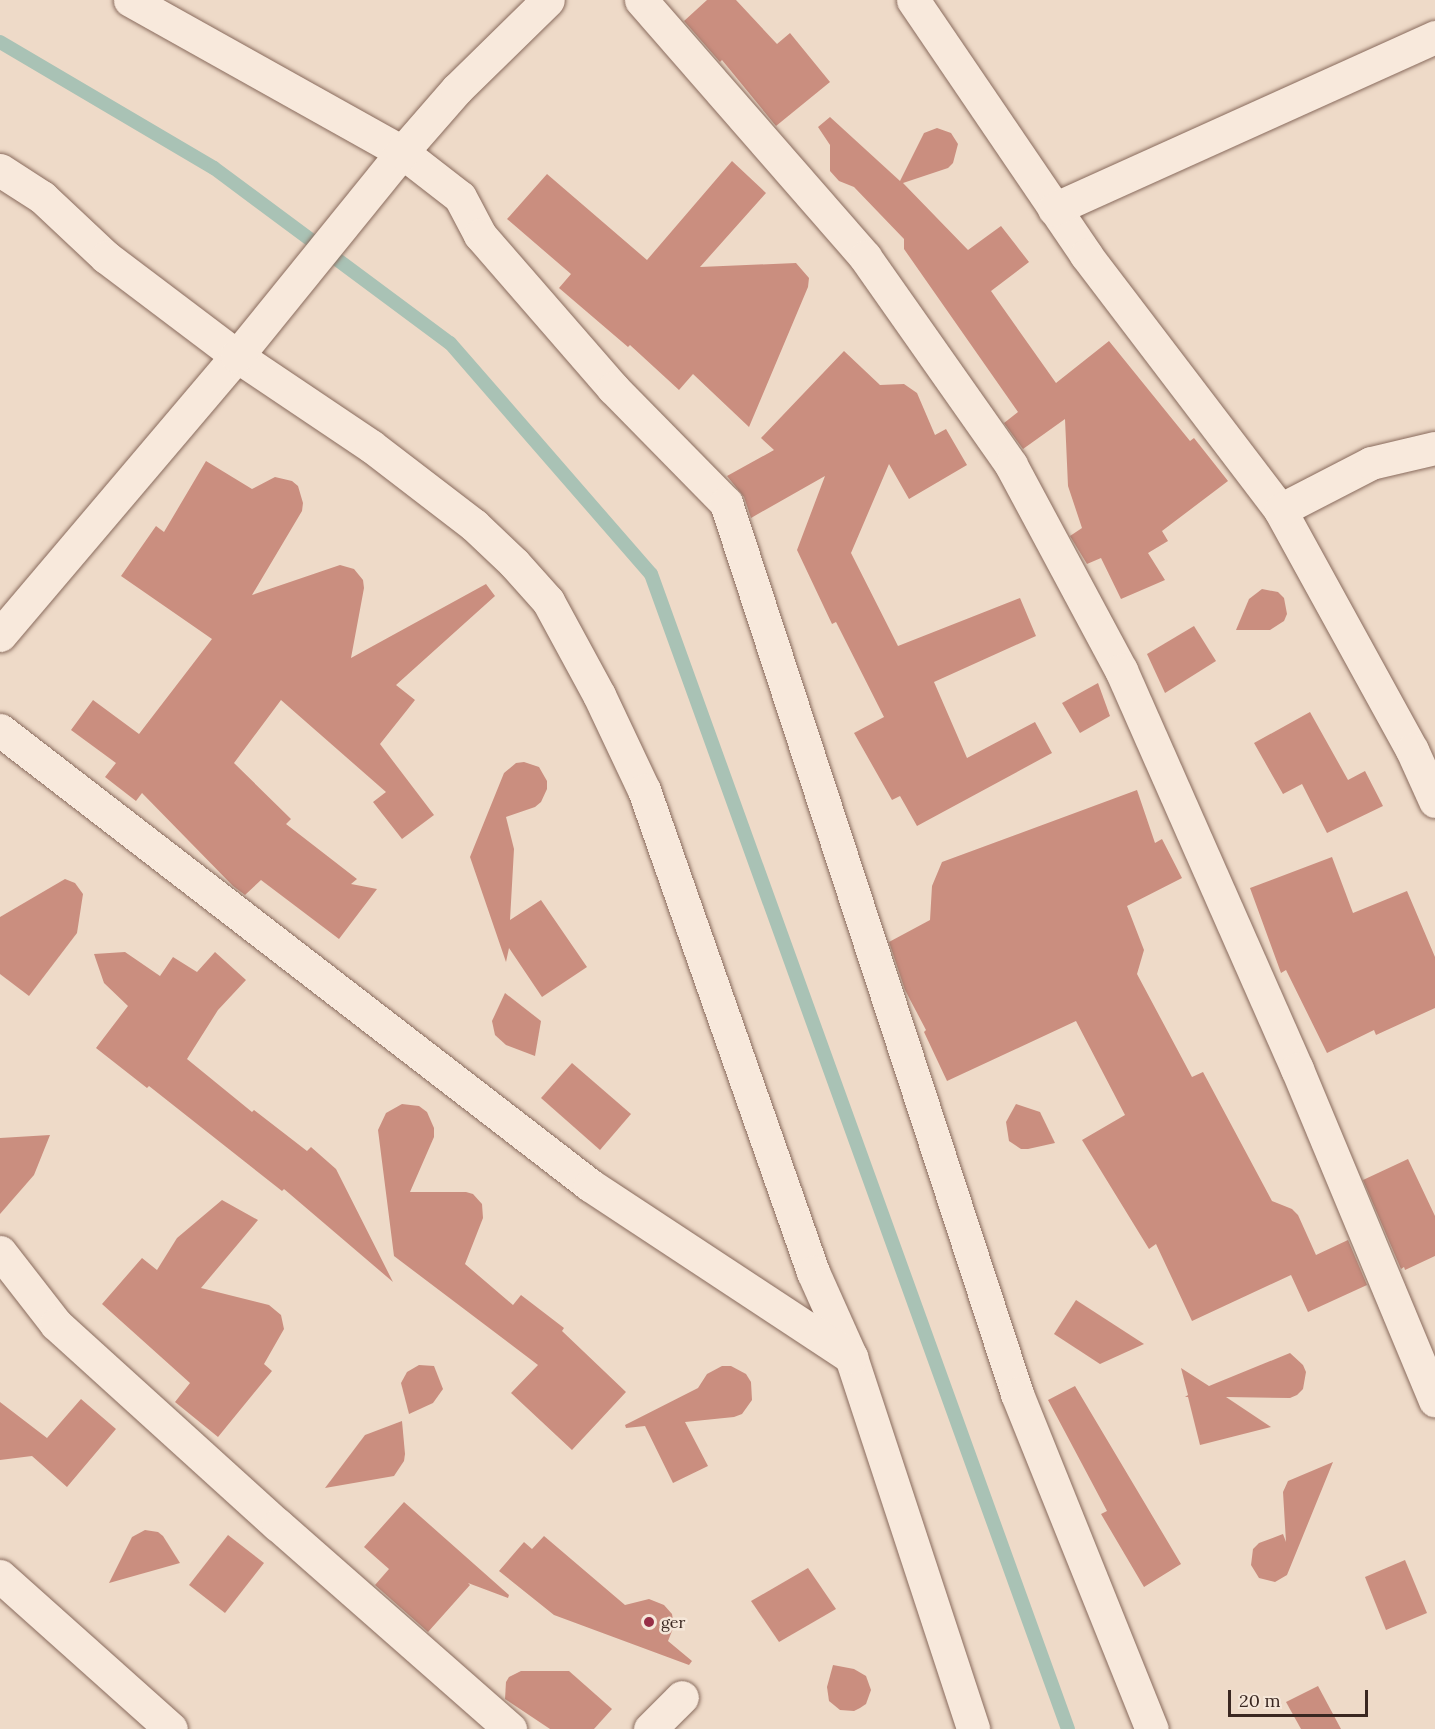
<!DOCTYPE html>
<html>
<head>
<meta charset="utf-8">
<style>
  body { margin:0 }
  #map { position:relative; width:1435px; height:1729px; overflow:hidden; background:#eedac8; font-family:Lora,serif }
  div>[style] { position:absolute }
  .stream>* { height:14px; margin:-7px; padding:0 7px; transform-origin:7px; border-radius:7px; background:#a9c2b5 }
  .building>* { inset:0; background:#ca8e7f }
  .roads { filter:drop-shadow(0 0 2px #896b5d) drop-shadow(0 0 2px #896b5d) }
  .minor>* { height:33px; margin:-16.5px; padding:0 16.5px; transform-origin:16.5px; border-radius:16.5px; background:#f8e9dc }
  .dots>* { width:16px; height:16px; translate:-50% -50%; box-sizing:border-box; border:3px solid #f5e6d8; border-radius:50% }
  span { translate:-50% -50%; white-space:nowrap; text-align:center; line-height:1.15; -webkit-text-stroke:5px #f5e6d8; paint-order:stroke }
  .poi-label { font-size:16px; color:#3a2721 }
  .left { translate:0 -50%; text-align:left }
  .scale { position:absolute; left:1228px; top:1690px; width:140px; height:27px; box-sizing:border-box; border:3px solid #3a2721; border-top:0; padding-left:8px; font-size:18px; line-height:21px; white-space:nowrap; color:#3a2721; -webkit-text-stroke:4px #f5e6d8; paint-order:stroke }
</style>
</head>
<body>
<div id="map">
  <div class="stream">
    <i style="left:0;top:42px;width:248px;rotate:30.5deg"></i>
    <i style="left:214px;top:168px;width:294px;rotate:36.6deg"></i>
    <i style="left:450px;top:343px;width:306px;rotate:49deg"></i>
    <i style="left:651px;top:574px;width:1228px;rotate:70.15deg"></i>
  </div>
  <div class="building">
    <i style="clip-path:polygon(707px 0,736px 0,777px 44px,790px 33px,830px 82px,776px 126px,722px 60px,720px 62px,684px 21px)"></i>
    <i style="clip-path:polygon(830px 117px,900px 181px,924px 133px,937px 128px,951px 133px,958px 144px,953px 163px,948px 168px,903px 183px,968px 250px,1001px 226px,1029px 262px,991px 291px,1056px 383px,1109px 341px,1190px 441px,1194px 438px,1228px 481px,1162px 531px,1168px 541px,1148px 553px,1165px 580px,1121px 599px,1101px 558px,1087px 564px,1070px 536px,1082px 528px,1068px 486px,1065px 419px,1023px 449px,1004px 423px,1018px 412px,904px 249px,904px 239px,854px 187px,839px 181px,830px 171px,830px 145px,818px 127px)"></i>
    <i style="clip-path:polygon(732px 161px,766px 193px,700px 267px,796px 263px,809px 278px,808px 287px,749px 427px,693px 374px,679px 390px,630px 345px,628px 347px,559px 288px,571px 274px,507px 219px,547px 174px,647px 260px)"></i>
    <i style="clip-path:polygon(844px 351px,880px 385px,904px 384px,917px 393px,935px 435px,946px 429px,967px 465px,909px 499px,889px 464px,851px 553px,898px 646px,1020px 598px,1036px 636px,934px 682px,967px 758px,1035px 722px,1052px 753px,917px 826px,900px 796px,892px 800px,854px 733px,884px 717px,836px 622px,832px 624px,797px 550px,825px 476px,751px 518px,744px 497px,727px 476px,774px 450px,761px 438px)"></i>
    <i style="clip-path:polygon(206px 461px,252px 489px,275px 477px,292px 481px,298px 486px,303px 503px,302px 511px,252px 595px,340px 565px,354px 569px,363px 580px,364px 588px,351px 658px,486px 584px,495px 596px,396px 685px,415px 700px,380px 744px,434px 815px,402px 839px,373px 802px,386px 792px,281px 700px,234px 763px,291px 819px,286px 824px,357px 879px,351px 884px,377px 889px,339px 939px,261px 880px,245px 895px,233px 886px,142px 793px,136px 801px,105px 777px,116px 763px,71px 730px,93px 700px,139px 734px,212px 639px,121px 576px,156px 526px,164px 532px)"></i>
    <i style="clip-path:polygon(1262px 589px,1278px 592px,1284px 598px,1287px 614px,1284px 621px,1270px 630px,1236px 630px,1249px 599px)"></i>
    <i style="clip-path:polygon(1194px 626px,1216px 661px,1165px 693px,1147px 654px)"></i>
    <i style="clip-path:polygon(1098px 683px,1110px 716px,1080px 733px,1062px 703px)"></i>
    <i style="clip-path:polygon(1310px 712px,1348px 780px,1365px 771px,1383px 806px,1327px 833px,1302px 784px,1283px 794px,1254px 743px)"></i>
    <i style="clip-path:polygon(524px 762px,539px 767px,547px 781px,547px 789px,541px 802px,535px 807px,506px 817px,514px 849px,510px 920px,541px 900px,587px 967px,542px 997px,509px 948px,506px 962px,470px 857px,504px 773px,516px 763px)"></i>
    <i style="clip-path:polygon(1137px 790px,1155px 843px,1162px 839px,1182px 878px,1127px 906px,1144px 950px,1137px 974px,1192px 1077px,1203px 1072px,1272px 1201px,1292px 1209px,1298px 1215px,1316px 1255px,1348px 1240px,1367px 1285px,1308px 1312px,1291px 1275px,1192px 1321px,1156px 1244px,1149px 1249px,1082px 1140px,1125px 1115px,1076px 1021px,947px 1081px,924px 1032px,926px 1030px,905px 990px,889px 942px,930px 920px,932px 886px,942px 862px)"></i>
    <i style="clip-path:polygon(1332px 857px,1353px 913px,1407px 891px,1435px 957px,1435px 1008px,1376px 1035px,1374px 1030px,1327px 1053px,1286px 970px,1281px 973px,1250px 888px)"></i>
    <i style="clip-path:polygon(65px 879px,75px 883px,83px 894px,77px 933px,29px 996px,0 974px,0 917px)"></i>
    <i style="clip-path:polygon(125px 952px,160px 976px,173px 957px,197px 972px,215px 952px,246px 980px,218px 1010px,187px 1059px,252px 1112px,254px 1110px,307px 1151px,311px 1147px,336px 1169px,393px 1282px,284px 1189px,282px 1191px,149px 1086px,147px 1088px,96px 1048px,128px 1006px,104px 983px,94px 954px)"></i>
    <i style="clip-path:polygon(505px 993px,541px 1021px,535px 1056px,506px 1045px,495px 1035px,492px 1021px)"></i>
    <i style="clip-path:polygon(572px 1063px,631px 1114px,600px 1150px,541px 1098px)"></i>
    <i style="clip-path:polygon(402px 1104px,419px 1106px,427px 1112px,434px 1128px,434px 1137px,410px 1192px,466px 1192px,473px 1194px,482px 1204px,483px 1218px,465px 1264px,513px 1305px,521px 1295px,564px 1328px,562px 1331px,626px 1392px,572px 1450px,511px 1393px,538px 1365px,394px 1256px,378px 1130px,386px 1113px)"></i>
    <i style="clip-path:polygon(1016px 1104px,1040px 1112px,1055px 1143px,1028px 1149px,1021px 1149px,1009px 1141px,1006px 1122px)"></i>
    <i style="clip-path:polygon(50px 1135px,34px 1175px,0 1214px,0 1138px)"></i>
    <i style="clip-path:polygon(1408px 1159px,1435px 1216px,1435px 1256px,1405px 1270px,1404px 1267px,1401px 1269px,1363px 1180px)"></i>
    <i style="clip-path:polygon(222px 1200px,258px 1220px,201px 1288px,269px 1305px,281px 1315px,284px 1329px,264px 1364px,272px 1371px,218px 1437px,175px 1402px,190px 1383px,102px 1304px,142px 1258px,157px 1270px,177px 1238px)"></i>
    <i style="clip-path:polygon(1076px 1300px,1144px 1344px,1100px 1364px,1054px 1334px)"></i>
    <i style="clip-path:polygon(1290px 1353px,1303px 1365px,1306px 1372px,1303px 1389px,1297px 1395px,1290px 1398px,1226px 1397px,1271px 1427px,1200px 1445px,1188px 1397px,1185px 1397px,1188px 1395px,1181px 1368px,1209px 1386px)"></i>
    <i style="clip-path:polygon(419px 1365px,434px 1366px,443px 1389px,433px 1403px,409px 1414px,401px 1383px,407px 1372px)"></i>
    <i style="clip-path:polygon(722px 1366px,731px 1366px,746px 1374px,751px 1382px,752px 1400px,742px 1414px,734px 1417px,685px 1422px,708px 1466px,673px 1483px,645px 1426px,626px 1428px,625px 1425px,698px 1388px,707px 1374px)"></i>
    <i style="clip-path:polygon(1075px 1386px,1181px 1564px,1144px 1587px,1101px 1514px,1107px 1511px,1048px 1400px)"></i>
    <i style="clip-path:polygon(81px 1399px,116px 1429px,67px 1487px,32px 1456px,0 1460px,0 1402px,47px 1438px)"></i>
    <i style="clip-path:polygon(402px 1421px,405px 1454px,404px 1461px,394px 1476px,325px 1488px,365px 1435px)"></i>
    <i style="clip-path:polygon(1333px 1462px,1287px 1575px,1275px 1582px,1259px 1578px,1251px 1565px,1253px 1549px,1259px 1543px,1283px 1534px,1286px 1542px,1283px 1492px,1288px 1481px)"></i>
    <i style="clip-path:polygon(404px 1502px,509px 1595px,508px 1598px,468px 1583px,470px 1585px,428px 1632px,375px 1585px,389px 1569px,364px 1547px)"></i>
    <i style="clip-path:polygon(145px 1530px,158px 1532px,163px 1536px,180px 1563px,109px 1583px,132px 1537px)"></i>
    <i style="clip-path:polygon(228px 1535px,264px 1563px,225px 1613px,189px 1585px)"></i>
    <i style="clip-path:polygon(544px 1536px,625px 1605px,649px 1599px,664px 1605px,672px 1614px,674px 1626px,668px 1641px,692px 1661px,689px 1665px,554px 1615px,499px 1571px,524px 1542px,532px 1549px)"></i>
    <i style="clip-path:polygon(1405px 1560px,1427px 1613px,1386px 1630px,1365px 1577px)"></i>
    <i style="clip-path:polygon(808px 1568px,836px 1609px,779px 1642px,751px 1601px)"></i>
    <i style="clip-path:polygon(833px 1665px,854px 1669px,866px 1676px,871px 1690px,866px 1704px,860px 1708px,854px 1711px,840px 1710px,829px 1701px,827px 1687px)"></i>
    <i style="clip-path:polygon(521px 1671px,569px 1671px,612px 1709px,594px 1729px,550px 1729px,505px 1699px,506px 1682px,509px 1677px)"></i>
    <i style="clip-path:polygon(1318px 1686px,1341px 1729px,1301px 1729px,1286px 1702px)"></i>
  </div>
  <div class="roads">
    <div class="minor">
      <i style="left:130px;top:0;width:312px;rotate:29.2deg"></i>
      <i style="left:402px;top:152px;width:73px;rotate:37.8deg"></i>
      <i style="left:460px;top:197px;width:43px;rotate:62.2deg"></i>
      <i style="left:480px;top:235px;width:203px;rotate:49deg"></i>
      <i style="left:613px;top:388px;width:161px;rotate:45.5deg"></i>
      <i style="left:726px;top:503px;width:937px;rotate:71.91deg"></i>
      <i style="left:1017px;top:1394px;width:361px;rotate:68.1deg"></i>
      <i style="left:641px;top:0;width:341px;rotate:48.9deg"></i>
      <i style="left:865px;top:257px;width:254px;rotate:54.9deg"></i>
      <i style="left:1011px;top:465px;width:233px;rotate:61.8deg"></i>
      <i style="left:1121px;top:670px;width:436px;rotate:66.2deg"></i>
      <i style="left:1297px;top:1069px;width:359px;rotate:67.4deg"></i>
      <i style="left:913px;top:0;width:308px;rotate:55.8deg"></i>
      <i style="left:1086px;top:255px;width:320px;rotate:52.7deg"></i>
      <i style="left:1280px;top:510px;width:274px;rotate:61.2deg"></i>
      <i style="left:1412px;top:750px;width:56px;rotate:65.7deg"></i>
      <i style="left:0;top:170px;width:50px;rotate:32.7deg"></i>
      <i style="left:42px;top:197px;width:88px;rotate:43.2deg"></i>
      <i style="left:106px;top:257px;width:164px;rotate:37.1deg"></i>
      <i style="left:237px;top:356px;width:161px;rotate:33.9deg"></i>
      <i style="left:371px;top:446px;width:130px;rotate:37.5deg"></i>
      <i style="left:474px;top:525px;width:55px;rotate:43.5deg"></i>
      <i style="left:514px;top:563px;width:51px;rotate:48.2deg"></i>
      <i style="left:548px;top:601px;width:107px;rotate:61.5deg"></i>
      <i style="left:599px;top:695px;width:105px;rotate:64.7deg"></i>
      <i style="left:644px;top:790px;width:511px;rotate:70.68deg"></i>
      <i style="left:813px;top:1272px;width:93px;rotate:65.9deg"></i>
      <i style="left:851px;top:1357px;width:391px;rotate:71.8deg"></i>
      <i style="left:1054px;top:209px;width:418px;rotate:-24.3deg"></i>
      <i style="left:1280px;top:510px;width:102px;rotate:-27.3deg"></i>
      <i style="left:1371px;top:463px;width:66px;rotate:-13.2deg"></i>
      <i style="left:0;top:635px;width:366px;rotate:-49.7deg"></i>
      <i style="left:237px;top:356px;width:262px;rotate:-51deg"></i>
      <i style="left:402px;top:152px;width:84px;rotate:-48.9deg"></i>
      <i style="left:457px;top:89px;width:127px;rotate:-44.4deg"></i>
      <i style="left:0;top:730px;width:745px;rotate:37.64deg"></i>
      <i style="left:590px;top:1185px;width:313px;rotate:33.4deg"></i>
      <i style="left:0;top:1252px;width:91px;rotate:52.1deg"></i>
      <i style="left:56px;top:1324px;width:299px;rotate:42.2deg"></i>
      <i style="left:278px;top:1525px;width:309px;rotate:41.3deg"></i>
      <i style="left:0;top:1576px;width:229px;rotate:41.8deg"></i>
      <i style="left:650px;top:1729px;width:45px;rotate:-45deg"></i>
    </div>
  </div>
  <div class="dots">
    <i style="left:649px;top:1622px;background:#972f46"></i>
  </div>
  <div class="poi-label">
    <span class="left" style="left:661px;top:1622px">ger</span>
  </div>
  <div class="scale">20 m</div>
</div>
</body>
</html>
